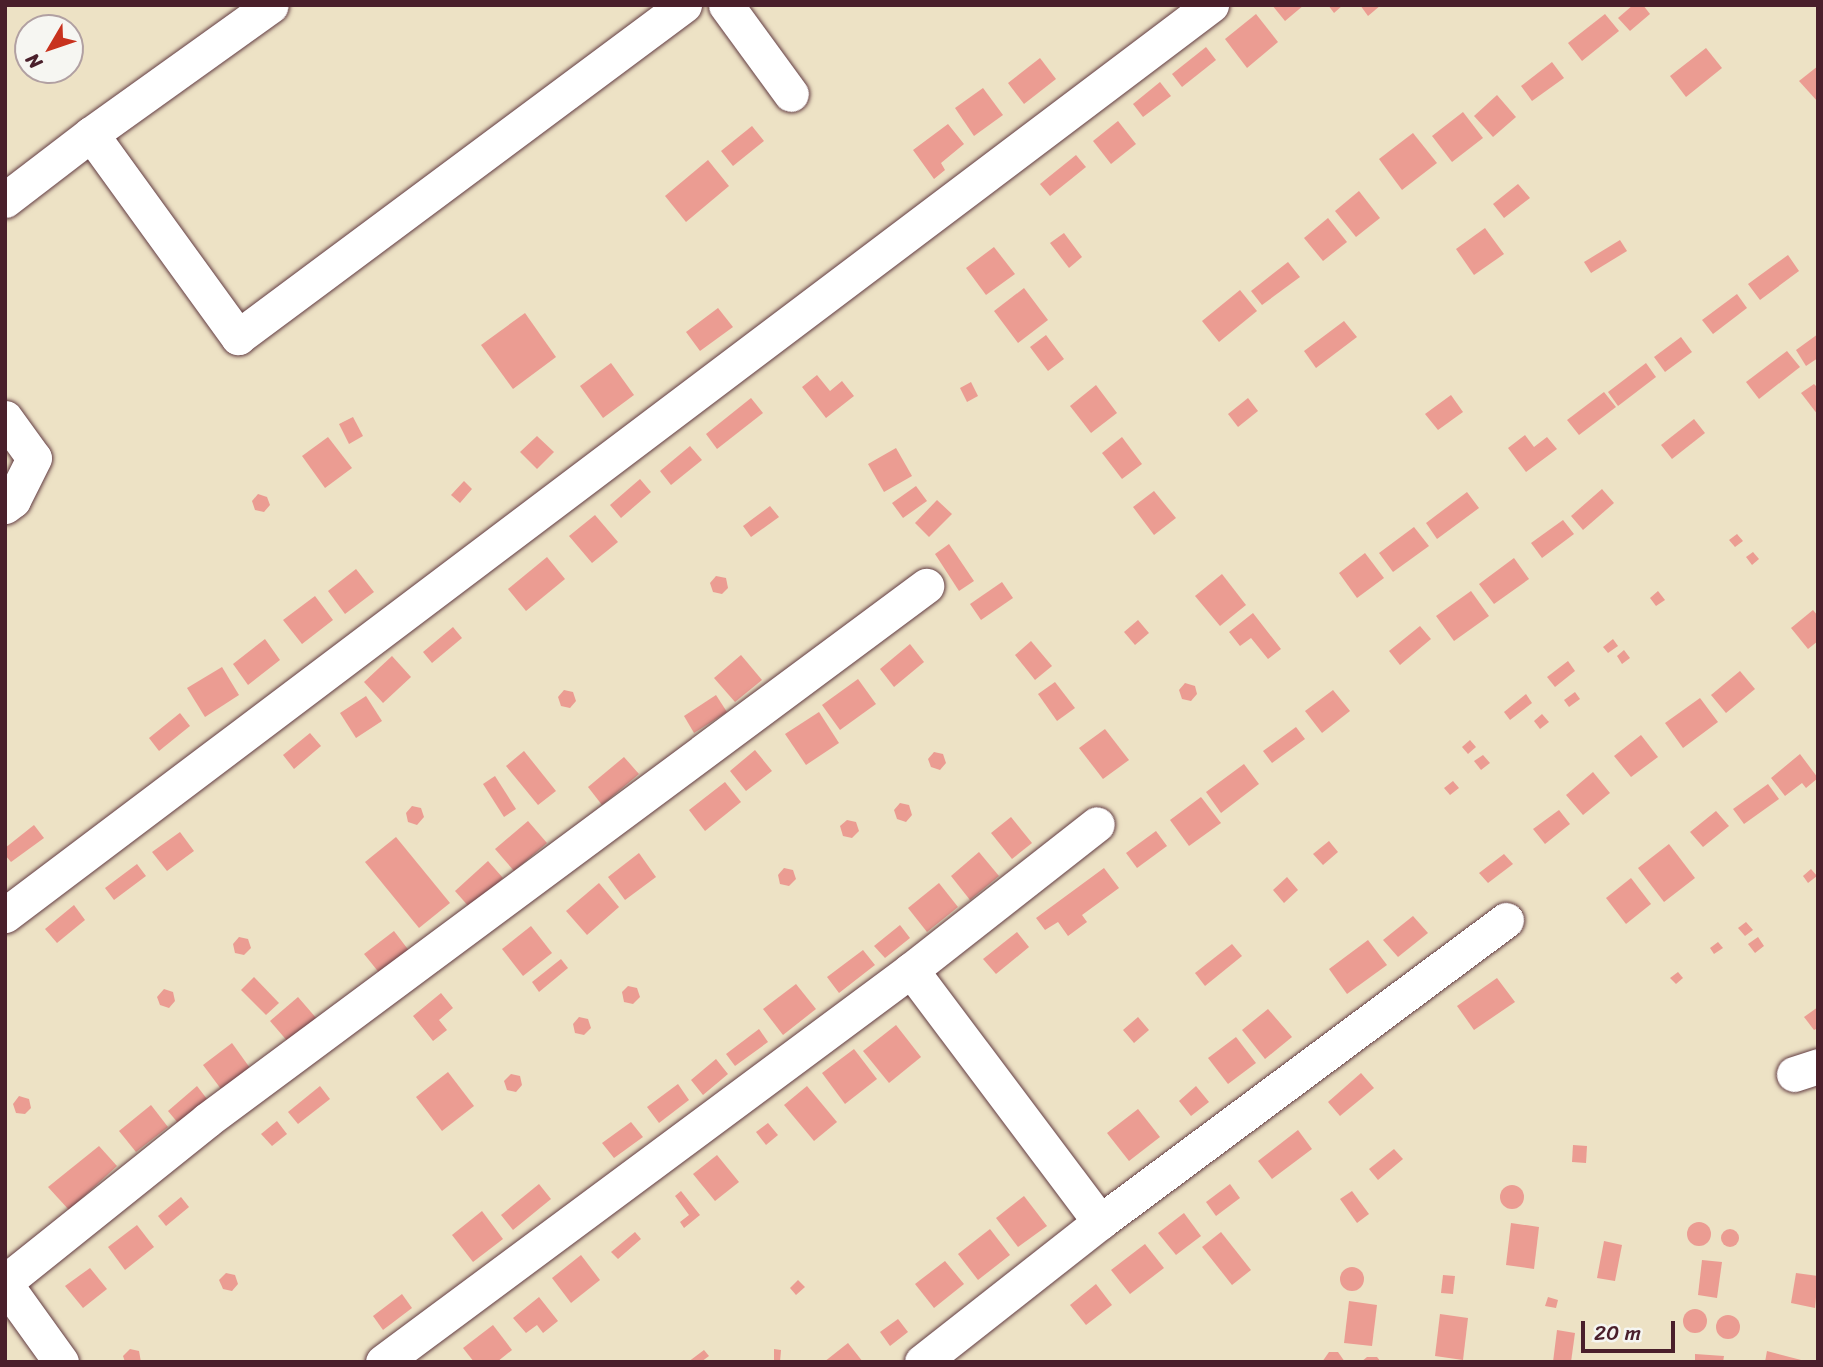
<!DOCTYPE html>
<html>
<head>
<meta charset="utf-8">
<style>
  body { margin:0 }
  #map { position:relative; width:1823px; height:1367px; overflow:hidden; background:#ede2c5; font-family:Sriracha,sans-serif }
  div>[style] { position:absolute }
  .building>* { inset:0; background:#eb9c92 }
  .round { border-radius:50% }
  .roads { filter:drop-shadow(0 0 2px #623c42) drop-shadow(0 0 2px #623c42) }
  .minor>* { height:35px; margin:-17.5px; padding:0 17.5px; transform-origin:17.5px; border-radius:17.5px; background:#fff }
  span { translate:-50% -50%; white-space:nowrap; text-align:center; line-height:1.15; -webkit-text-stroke:5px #f6f6f2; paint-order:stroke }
  .frame { position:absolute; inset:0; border:7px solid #4a1f2b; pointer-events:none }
  .north { position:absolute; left:14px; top:14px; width:70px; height:70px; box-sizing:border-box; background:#f6f6f2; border:2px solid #b1a0a2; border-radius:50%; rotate:231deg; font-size:19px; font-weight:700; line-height:28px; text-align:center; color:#4a1f2b }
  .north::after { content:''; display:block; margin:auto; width:24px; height:32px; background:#c8321e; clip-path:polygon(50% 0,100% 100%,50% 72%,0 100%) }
  .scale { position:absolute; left:1581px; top:1321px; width:94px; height:32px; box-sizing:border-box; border:4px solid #4a1f2b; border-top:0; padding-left:9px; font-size:21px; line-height:24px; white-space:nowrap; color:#4a1f2b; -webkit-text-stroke:5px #f6f6f2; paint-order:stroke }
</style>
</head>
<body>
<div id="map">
  <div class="building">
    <i style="clip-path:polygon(1272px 5px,1304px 5px,1285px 21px)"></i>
    <i style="clip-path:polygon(1328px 5px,1343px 5px,1334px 13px)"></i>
    <i style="clip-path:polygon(1360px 5px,1381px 5px,1368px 16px)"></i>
    <i style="clip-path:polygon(1633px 5px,1643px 5px,1650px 14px,1630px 31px,1618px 18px)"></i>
    <i style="clip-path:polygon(1256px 14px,1278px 42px,1247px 68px,1225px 39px)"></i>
    <i style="clip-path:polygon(1605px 14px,1619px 31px,1582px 61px,1568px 43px)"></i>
    <i style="clip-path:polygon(1206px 47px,1216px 60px,1182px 87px,1172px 74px)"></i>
    <i style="clip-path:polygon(1706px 48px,1722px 68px,1686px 97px,1670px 76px)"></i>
    <i style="clip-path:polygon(1040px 58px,1056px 79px,1024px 104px,1008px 83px)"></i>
    <i style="clip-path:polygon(1552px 62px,1564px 78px,1532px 101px,1521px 86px)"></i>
    <i style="clip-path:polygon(1818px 66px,1818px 102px,1799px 81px)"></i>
    <i style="clip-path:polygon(1160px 82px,1171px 96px,1143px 117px,1133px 104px)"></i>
    <i style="clip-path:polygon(983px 88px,1003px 115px,974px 136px,955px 108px)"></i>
    <i style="clip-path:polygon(1497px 95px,1516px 117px,1493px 137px,1474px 116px)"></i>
    <i style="clip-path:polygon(1463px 112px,1483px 138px,1452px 162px,1432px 136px)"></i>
    <i style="clip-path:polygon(1118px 121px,1136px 144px,1111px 164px,1093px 141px)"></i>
    <i style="clip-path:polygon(948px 124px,964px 144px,941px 163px,945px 170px,934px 179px,913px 150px)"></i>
    <i style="clip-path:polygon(752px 126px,764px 141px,733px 166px,721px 151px)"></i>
    <i style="clip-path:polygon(1413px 133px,1437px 163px,1402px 190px,1379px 159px)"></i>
    <i style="clip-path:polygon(1076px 155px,1086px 167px,1050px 196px,1040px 184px)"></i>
    <i style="clip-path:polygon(708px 160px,729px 186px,686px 222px,665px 196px)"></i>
    <i style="clip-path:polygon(1518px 184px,1530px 198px,1504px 218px,1493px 204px)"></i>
    <i style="clip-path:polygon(1359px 191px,1380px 218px,1356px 237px,1335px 211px)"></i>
    <i style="clip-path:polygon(1328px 218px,1347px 242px,1323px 261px,1304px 238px)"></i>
    <i style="clip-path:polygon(1485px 228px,1504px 254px,1474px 275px,1456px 249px)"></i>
    <i style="clip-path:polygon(1064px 233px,1082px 257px,1069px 268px,1050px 243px)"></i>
    <i style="clip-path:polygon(1620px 240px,1627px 251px,1591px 273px,1584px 262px)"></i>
    <i style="clip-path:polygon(994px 247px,1015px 274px,986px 295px,966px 268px)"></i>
    <i style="clip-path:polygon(1788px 255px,1799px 271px,1760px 300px,1748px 284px)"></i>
    <i style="clip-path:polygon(1288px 262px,1300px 277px,1262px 305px,1251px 291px)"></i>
    <i style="clip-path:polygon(1024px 288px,1048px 320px,1018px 343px,994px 311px)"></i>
    <i style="clip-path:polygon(1240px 290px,1257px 311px,1219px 342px,1202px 321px)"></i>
    <i style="clip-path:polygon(1737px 294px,1747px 308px,1713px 334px,1702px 320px)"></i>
    <i style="clip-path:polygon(718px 308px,733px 327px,700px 351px,686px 332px)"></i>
    <i style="clip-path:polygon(525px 313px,556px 357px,513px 389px,481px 345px)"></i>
    <i style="clip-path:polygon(1344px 321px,1357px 337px,1316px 368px,1304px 351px)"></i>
    <i style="clip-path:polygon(1818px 334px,1818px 358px,1806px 366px,1796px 350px)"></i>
    <i style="clip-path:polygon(1046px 335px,1064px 359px,1048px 371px,1030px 347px)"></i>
    <i style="clip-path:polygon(1681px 337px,1692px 352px,1665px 372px,1654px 357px)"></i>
    <i style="clip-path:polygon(1787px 351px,1800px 367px,1759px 399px,1746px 382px)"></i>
    <i style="clip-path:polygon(611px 363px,634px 395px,603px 418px,580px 386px)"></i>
    <i style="clip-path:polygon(1646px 363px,1656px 377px,1618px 406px,1608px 392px)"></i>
    <i style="clip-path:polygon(817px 375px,830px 391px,842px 381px,854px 396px,826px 418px,802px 387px)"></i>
    <i style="clip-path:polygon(971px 382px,978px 396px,967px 402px,960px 388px)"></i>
    <i style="clip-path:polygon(1814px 384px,1818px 388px,1818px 415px,1801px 393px)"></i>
    <i style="clip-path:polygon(1096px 385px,1117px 413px,1091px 433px,1070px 406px)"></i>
    <i style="clip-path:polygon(1604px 392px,1616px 407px,1579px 435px,1567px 420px)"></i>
    <i style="clip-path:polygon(1451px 395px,1463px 412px,1438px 430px,1425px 414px)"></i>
    <i style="clip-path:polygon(751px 398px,763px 413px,717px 449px,706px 434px)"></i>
    <i style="clip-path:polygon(1248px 398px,1258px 411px,1238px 427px,1228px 414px)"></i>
    <i style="clip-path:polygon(353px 417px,363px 436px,349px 444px,339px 424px)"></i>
    <i style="clip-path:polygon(1694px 419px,1705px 433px,1672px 459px,1661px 445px)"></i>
    <i style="clip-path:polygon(1525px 435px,1534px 447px,1547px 437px,1557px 449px,1526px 472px,1508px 448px)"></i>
    <i style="clip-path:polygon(537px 436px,554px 452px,537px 469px,520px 452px)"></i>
    <i style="clip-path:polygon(328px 437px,352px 468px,325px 488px,302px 456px)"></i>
    <i style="clip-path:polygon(1122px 437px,1142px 464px,1122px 479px,1102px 453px)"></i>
    <i style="clip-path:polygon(690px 446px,702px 460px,671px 485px,660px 471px)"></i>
    <i style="clip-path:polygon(896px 448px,912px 476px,884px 492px,868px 464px)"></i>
    <i style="clip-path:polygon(640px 479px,651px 492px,621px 518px,610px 505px)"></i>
    <i style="clip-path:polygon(464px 481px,472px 489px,460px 503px,451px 495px)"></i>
    <i style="clip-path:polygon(916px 486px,927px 501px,903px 518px,892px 503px)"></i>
    <i style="clip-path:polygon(1602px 489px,1614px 503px,1583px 530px,1571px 516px)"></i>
    <i style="clip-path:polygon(1154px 491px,1176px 518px,1154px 535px,1133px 507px)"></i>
    <i style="clip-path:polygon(1467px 492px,1479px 508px,1437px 539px,1426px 523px)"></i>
    <i style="clip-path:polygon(258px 494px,267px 497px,270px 505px,264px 512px,255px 510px,252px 501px)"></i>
    <i style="clip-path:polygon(937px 500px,952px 514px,929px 537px,915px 523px)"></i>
    <i style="clip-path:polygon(770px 506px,779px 517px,751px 537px,743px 526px)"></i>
    <i style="clip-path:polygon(595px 515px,618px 542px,592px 563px,569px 536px)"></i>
    <i style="clip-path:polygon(1563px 520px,1574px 534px,1542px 558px,1531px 543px)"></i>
    <i style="clip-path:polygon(1414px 527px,1429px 546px,1393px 572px,1379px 553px)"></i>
    <i style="clip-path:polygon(1737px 534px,1743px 541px,1735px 547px,1729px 540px)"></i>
    <i style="clip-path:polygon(949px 544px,974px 581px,959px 591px,935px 554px)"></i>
    <i style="clip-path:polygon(1753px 552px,1759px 559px,1752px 565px,1746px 557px)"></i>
    <i style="clip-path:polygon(1365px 553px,1384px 578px,1357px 598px,1339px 573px)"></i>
    <i style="clip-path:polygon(547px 557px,565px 579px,526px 611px,508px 589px)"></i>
    <i style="clip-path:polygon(1514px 558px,1529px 579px,1494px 604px,1479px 584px)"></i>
    <i style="clip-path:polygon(356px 569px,374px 592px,345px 614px,328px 591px)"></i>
    <i style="clip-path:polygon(1222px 574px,1246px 605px,1220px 626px,1195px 596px)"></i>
    <i style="clip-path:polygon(716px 576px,726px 578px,728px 588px,722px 594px,713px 592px,710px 583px)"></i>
    <i style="clip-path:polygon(1002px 582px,1013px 598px,981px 620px,970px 604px)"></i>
    <i style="clip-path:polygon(1471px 591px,1489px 616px,1454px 641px,1436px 616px)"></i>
    <i style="clip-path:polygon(1658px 591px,1665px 600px,1656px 606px,1650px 598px)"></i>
    <i style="clip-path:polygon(315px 596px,333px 620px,302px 644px,283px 620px)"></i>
    <i style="clip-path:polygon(1813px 610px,1818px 616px,1818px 641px,1808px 649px,1791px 628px)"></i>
    <i style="clip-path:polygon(1253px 613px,1281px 649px,1268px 659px,1251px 638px,1240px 646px,1229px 632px)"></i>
    <i style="clip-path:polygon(1138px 620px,1149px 633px,1135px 645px,1124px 632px)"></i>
    <i style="clip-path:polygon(1420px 626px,1431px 639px,1400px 665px,1389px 651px)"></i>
    <i style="clip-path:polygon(453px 627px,462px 638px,432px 663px,423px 652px)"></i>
    <i style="clip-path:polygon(265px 639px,280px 660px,248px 685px,233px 664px)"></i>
    <i style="clip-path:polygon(1613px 639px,1618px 646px,1608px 653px,1603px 647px)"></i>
    <i style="clip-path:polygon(1031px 641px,1052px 666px,1035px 680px,1015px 655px)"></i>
    <i style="clip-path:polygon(910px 644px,924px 662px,894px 687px,880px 669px)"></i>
    <i style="clip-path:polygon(1624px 650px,1630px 658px,1622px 664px,1617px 656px)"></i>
    <i style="clip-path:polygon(741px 655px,762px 680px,735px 702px,714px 678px)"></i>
    <i style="clip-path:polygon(392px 656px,411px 677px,383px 703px,364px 682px)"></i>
    <i style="clip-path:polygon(1568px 661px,1575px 671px,1555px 687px,1547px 677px)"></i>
    <i style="clip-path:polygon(222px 667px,239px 695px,205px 717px,187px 688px)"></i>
    <i style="clip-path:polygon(1740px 671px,1755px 689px,1726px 713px,1711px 695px)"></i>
    <i style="clip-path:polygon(858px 679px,876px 704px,840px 730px,822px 705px)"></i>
    <i style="clip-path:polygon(1055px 682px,1075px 708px,1057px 721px,1038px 694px)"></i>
    <i style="clip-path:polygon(1185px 683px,1195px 686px,1197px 694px,1191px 701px,1182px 699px,1179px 690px)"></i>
    <i style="clip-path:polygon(564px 690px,573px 692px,576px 701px,570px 708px,561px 706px,558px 697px)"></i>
    <i style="clip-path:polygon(1333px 690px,1350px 711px,1322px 733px,1305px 711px)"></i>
    <i style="clip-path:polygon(1575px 692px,1580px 699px,1569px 707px,1564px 700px)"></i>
    <i style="clip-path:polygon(1526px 694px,1532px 703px,1510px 720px,1504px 712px)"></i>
    <i style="clip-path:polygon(716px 695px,727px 712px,694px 733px,684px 716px)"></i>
    <i style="clip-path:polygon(366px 696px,382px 721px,356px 738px,340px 713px)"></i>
    <i style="clip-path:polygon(1700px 698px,1718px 722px,1683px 748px,1665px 723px)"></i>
    <i style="clip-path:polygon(819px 712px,839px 743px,806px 765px,785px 734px)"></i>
    <i style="clip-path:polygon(180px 713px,190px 726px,159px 751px,149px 738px)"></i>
    <i style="clip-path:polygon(1542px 714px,1549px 722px,1540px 729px,1534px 721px)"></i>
    <i style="clip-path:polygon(1296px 727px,1305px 739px,1272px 763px,1263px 751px)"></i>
    <i style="clip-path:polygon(1105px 729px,1129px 760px,1103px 779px,1079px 748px)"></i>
    <i style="clip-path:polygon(310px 733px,321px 746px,294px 769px,283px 755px)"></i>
    <i style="clip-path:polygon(1641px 735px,1658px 757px,1631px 777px,1614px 756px)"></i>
    <i style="clip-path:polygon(1470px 740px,1476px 747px,1468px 754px,1462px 747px)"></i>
    <i style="clip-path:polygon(755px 750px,772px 771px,746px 791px,730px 771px)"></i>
    <i style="clip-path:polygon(524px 751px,556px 791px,538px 805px,506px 766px)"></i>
    <i style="clip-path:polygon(934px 752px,943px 754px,946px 763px,940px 770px,931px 767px,928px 759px)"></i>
    <i style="clip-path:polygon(1800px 754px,1818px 778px,1806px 788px,1802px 783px,1785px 796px,1771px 778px)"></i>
    <i style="clip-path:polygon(1483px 755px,1490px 763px,1481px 770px,1474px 761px)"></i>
    <i style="clip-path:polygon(624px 757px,639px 774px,602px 805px,588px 787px)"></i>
    <i style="clip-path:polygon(1244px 764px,1259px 784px,1221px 813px,1206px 792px)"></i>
    <i style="clip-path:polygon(1593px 772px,1610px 793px,1583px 815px,1566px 795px)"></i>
    <i style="clip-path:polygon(495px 776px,516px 809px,504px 817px,483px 784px)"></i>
    <i style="clip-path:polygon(1453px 781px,1459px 788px,1450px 795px,1444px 788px)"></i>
    <i style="clip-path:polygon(725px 782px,741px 802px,705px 831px,689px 810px)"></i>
    <i style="clip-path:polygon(1768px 784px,1779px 799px,1744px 824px,1733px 809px)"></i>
    <i style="clip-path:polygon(1201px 797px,1221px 823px,1189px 846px,1170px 820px)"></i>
    <i style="clip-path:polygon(900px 803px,909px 805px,912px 815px,906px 822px,897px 819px,894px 810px)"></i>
    <i style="clip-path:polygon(412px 806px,421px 808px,424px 817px,417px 825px,408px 822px,406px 813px)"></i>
    <i style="clip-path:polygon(1559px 810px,1570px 824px,1545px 844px,1533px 829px)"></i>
    <i style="clip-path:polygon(1716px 811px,1729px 826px,1703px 847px,1690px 832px)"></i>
    <i style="clip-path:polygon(1011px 817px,1032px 843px,1012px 859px,991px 833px)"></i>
    <i style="clip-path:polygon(847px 820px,856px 822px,859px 831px,852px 838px,843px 836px,840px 826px)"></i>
    <i style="clip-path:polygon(528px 821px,547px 843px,514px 871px,495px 849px)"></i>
    <i style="clip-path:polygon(34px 825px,44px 838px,11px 862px,5px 855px,5px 848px)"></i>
    <i style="clip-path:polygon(1156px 831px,1167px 846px,1137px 868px,1126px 853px)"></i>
    <i style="clip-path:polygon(180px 832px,194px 851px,167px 871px,152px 852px)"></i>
    <i style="clip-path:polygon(396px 837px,450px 903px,419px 928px,365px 862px)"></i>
    <i style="clip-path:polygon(1329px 841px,1338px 852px,1323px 865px,1313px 854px)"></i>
    <i style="clip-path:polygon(1669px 844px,1695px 878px,1664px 902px,1638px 868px)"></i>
    <i style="clip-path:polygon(979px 852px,999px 876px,970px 900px,951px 876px)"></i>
    <i style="clip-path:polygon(639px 853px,656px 877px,625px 900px,608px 877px)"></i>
    <i style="clip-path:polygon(1504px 854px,1513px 864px,1488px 883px,1479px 873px)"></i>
    <i style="clip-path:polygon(488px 861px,503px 878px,470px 908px,455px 891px)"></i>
    <i style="clip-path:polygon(137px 864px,146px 876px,114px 900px,105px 888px)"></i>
    <i style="clip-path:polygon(784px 868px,793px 870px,796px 879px,789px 886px,780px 884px,778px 875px)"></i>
    <i style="clip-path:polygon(1104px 868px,1119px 888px,1082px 915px,1087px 922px,1068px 936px,1058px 922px,1045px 930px,1036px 918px)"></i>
    <i style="clip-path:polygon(1811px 869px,1817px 876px,1808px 883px,1803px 876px)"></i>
    <i style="clip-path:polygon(1287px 877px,1298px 890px,1284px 903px,1273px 890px)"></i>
    <i style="clip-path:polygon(1631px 878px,1651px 904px,1626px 924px,1606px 898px)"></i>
    <i style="clip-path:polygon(599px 883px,619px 907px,587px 935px,566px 911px)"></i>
    <i style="clip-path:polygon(939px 883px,958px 907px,927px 932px,908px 908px)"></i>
    <i style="clip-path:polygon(74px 905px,85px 920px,57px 943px,45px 929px)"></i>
    <i style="clip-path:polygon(1413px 916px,1428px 933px,1398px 957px,1383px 940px)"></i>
    <i style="clip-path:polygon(1746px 922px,1753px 930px,1745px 936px,1738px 928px)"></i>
    <i style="clip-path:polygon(900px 925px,910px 938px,885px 958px,874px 946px)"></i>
    <i style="clip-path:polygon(531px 926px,552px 953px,523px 976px,502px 949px)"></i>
    <i style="clip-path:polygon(394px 931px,410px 952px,381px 975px,364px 954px)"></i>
    <i style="clip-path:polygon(1017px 932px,1029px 947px,996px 974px,983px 959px)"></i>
    <i style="clip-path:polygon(239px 937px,248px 939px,251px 948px,244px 955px,235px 953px,233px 944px)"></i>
    <i style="clip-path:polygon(1758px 937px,1764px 946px,1755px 953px,1748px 944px)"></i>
    <i style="clip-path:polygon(1368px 940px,1387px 965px,1347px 994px,1329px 969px)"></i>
    <i style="clip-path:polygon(1718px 942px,1723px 948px,1714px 954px,1710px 948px)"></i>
    <i style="clip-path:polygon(1232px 944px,1242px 956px,1205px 986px,1195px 973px)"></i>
    <i style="clip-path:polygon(863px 950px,875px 965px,839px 993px,827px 977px)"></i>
    <i style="clip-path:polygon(561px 959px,568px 968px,539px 992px,532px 982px)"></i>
    <i style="clip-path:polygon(1678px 972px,1683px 978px,1676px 984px,1670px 978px)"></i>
    <i style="clip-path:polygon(254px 977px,279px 1003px,266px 1015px,241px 990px)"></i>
    <i style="clip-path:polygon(1497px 978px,1515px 1002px,1474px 1030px,1457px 1006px)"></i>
    <i style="clip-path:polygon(796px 984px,816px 1009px,783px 1035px,763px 1009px)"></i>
    <i style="clip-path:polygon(628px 986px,637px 988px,640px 997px,633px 1004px,624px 1002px,622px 992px)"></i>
    <i style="clip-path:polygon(164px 989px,173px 992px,175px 1001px,169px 1008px,160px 1005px,157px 997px)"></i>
    <i style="clip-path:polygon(441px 993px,453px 1008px,439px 1020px,447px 1030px,433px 1041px,413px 1016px)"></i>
    <i style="clip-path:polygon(298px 997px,317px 1019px,289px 1043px,270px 1021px)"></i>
    <i style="clip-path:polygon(1818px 1007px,1818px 1028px,1814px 1030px,1804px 1017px)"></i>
    <i style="clip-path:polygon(1268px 1009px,1292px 1037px,1265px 1059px,1242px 1030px)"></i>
    <i style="clip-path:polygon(579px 1017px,588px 1019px,591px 1028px,584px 1035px,575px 1033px,573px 1024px)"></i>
    <i style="clip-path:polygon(1138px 1017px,1149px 1030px,1134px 1043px,1123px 1030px)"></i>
    <i style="clip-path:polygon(896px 1025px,921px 1057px,889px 1083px,863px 1051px)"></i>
    <i style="clip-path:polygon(759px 1029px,768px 1042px,735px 1066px,726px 1054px)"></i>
    <i style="clip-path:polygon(1236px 1037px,1256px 1063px,1228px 1084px,1208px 1058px)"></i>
    <i style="clip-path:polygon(232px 1043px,250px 1068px,221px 1089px,203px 1065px)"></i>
    <i style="clip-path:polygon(854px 1049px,877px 1079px,845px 1104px,822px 1073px)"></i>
    <i style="clip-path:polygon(716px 1059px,728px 1074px,703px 1095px,691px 1080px)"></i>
    <i style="clip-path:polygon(448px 1072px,474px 1106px,442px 1131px,416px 1097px)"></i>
    <i style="clip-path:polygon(1361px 1073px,1374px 1088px,1340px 1116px,1328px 1102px)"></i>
    <i style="clip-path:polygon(511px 1074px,520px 1076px,522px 1085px,516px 1092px,507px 1090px,504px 1081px)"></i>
    <i style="clip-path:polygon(678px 1084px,689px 1100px,659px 1123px,647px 1107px)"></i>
    <i style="clip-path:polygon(197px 1086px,207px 1099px,178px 1123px,168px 1111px)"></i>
    <i style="clip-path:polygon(320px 1086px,330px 1099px,298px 1124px,288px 1112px)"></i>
    <i style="clip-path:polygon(807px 1086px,837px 1122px,814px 1141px,784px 1105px)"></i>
    <i style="clip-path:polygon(1196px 1086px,1209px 1102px,1191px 1116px,1179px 1101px)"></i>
    <i style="clip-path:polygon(19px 1096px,29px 1099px,31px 1108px,25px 1114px,16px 1113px,13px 1104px)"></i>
    <i style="clip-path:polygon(151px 1105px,168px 1127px,136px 1152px,119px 1131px)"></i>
    <i style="clip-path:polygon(1138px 1109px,1160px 1137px,1129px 1161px,1107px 1133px)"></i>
    <i style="clip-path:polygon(277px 1121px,287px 1134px,272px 1146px,261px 1134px)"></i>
    <i style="clip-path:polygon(631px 1122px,643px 1137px,614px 1158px,602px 1143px)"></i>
    <i style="clip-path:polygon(768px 1123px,778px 1135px,766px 1145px,756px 1132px)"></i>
    <i style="clip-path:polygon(1298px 1130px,1312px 1149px,1272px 1179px,1258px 1161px)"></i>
    <i style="clip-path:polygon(1573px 1145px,1587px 1146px,1586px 1163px,1572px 1162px)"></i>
    <i style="clip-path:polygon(99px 1146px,117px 1166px,69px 1210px,48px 1187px)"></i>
    <i style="clip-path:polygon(1394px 1149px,1403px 1159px,1378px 1180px,1369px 1169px)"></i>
    <i style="clip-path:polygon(717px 1155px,739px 1182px,715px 1201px,693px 1174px)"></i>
    <i style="clip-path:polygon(539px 1184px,551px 1199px,513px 1230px,501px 1215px)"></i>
    <i style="clip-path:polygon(1230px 1184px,1240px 1198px,1216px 1216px,1206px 1202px)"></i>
    <i class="round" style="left:1500px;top:1185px;width:24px;height:24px"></i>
    <i style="clip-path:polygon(681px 1191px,700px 1215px,684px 1228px,680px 1222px,689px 1215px,675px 1196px)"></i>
    <i style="clip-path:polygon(1352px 1191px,1369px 1214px,1357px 1223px,1340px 1199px)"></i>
    <i style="clip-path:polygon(1024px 1196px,1047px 1226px,1018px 1247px,996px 1218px)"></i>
    <i style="clip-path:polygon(181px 1197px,189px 1207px,166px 1226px,158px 1216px)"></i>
    <i style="clip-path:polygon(482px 1211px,503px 1239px,473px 1262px,452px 1235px)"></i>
    <i style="clip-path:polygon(1184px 1213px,1201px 1236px,1176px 1255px,1158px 1233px)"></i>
    <i class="round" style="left:1687px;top:1222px;width:24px;height:24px"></i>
    <i style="clip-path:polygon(1511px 1223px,1539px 1227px,1534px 1269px,1506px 1265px)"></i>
    <i style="clip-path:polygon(137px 1225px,154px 1247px,125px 1270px,108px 1247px)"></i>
    <i class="round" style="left:1721px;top:1229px;width:18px;height:18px"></i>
    <i style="clip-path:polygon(990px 1229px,1010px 1255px,978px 1280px,958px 1254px)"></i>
    <i style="clip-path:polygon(635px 1232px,641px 1239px,618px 1259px,611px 1252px)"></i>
    <i style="clip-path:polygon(1221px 1232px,1251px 1270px,1232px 1285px,1202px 1247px)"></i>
    <i style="clip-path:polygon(1604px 1241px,1622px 1245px,1615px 1281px,1597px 1278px)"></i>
    <i style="clip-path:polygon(1145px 1244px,1164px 1268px,1130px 1294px,1111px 1270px)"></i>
    <i style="clip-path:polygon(581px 1255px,600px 1280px,571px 1303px,552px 1278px)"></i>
    <i style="clip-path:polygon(1702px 1260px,1722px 1262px,1717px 1298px,1698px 1295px)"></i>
    <i style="clip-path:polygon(945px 1261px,964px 1284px,934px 1308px,915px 1284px)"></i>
    <i class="round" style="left:1340px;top:1267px;width:24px;height:24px"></i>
    <i style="clip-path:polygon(90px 1268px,107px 1289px,83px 1308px,65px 1286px)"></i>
    <i style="clip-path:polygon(226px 1273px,235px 1275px,238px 1284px,232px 1291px,223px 1289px,219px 1280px)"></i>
    <i style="clip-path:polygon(1796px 1273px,1818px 1276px,1815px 1308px,1791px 1303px)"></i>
    <i style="clip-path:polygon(1443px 1275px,1455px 1276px,1453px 1294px,1441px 1293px)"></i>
    <i style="clip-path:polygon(798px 1280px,805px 1287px,796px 1295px,790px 1288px)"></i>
    <i style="clip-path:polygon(1096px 1284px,1112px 1305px,1086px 1325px,1070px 1305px)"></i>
    <i style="clip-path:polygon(402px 1294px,412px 1308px,383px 1330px,373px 1316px)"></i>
    <i style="clip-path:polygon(539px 1297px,558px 1321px,543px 1333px,537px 1325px,526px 1333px,513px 1318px)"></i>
    <i style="clip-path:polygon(1548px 1297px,1558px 1300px,1556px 1308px,1545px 1306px)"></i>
    <i style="clip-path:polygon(1349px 1301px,1377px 1305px,1372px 1346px,1344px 1343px)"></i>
    <i class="round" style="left:1683px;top:1309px;width:24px;height:24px"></i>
    <i style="clip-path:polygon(1440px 1314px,1468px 1318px,1463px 1360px,1435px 1356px)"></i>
    <i class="round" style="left:1716px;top:1315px;width:24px;height:24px"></i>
    <i style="clip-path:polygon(898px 1319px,908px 1332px,890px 1346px,880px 1332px)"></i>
    <i style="clip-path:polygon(493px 1325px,512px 1350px,497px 1362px,474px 1362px,463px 1348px)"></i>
    <i style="clip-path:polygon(1557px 1330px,1575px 1333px,1571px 1362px,1553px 1362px)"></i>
    <i style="clip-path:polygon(848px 1343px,863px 1362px,824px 1362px)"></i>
    <i style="clip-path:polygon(130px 1349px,139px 1351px,141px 1362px,125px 1362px,123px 1356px)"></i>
    <i style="clip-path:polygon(774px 1349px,781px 1350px,780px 1362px,774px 1362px)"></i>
    <i style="clip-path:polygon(704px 1350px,709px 1356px,701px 1362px,688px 1362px)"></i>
    <i style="clip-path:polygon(1767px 1351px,1805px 1361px,1805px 1362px,1765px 1362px)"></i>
    <i style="clip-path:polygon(1329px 1352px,1338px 1352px,1345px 1362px,1322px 1362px)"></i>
    <i style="clip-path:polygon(1695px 1354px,1724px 1356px,1723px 1362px,1695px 1362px)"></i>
    <i style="clip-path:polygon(1367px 1357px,1377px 1357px,1381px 1362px,1361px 1362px)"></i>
  </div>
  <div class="roads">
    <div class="minor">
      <i style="left:726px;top:5px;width:110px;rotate:53.9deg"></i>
      <i style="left:91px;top:134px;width:251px;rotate:54.1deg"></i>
      <i style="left:238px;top:337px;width:556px;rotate:-36.66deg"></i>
      <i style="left:5px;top:200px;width:108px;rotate:-37.5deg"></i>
      <i style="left:91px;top:134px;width:221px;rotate:-35.6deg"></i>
      <i style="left:5px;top:418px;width:49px;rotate:54.1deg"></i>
      <i style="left:34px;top:458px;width:47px;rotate:116.6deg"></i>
      <i style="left:13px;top:500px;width:10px;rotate:143deg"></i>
      <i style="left:5px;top:915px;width:1511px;rotate:-37.04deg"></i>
      <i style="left:911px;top:970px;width:315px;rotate:53.1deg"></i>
      <i style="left:1794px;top:1074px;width:25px;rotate:-18deg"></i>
      <i style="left:5px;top:1282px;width:259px;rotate:-38.7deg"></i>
      <i style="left:207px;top:1120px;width:896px;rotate:-36.6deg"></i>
      <i style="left:5px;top:1284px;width:96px;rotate:54.3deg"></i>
      <i style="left:383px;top:1362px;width:658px;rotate:-36.59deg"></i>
      <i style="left:911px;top:970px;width:236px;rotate:-38.1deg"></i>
      <i style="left:922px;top:1362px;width:226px;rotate:-38.2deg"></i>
      <i style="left:1100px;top:1222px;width:506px;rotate:-36.64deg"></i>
    </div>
  </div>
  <div class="frame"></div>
  <div class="north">N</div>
  <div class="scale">20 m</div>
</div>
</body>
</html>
